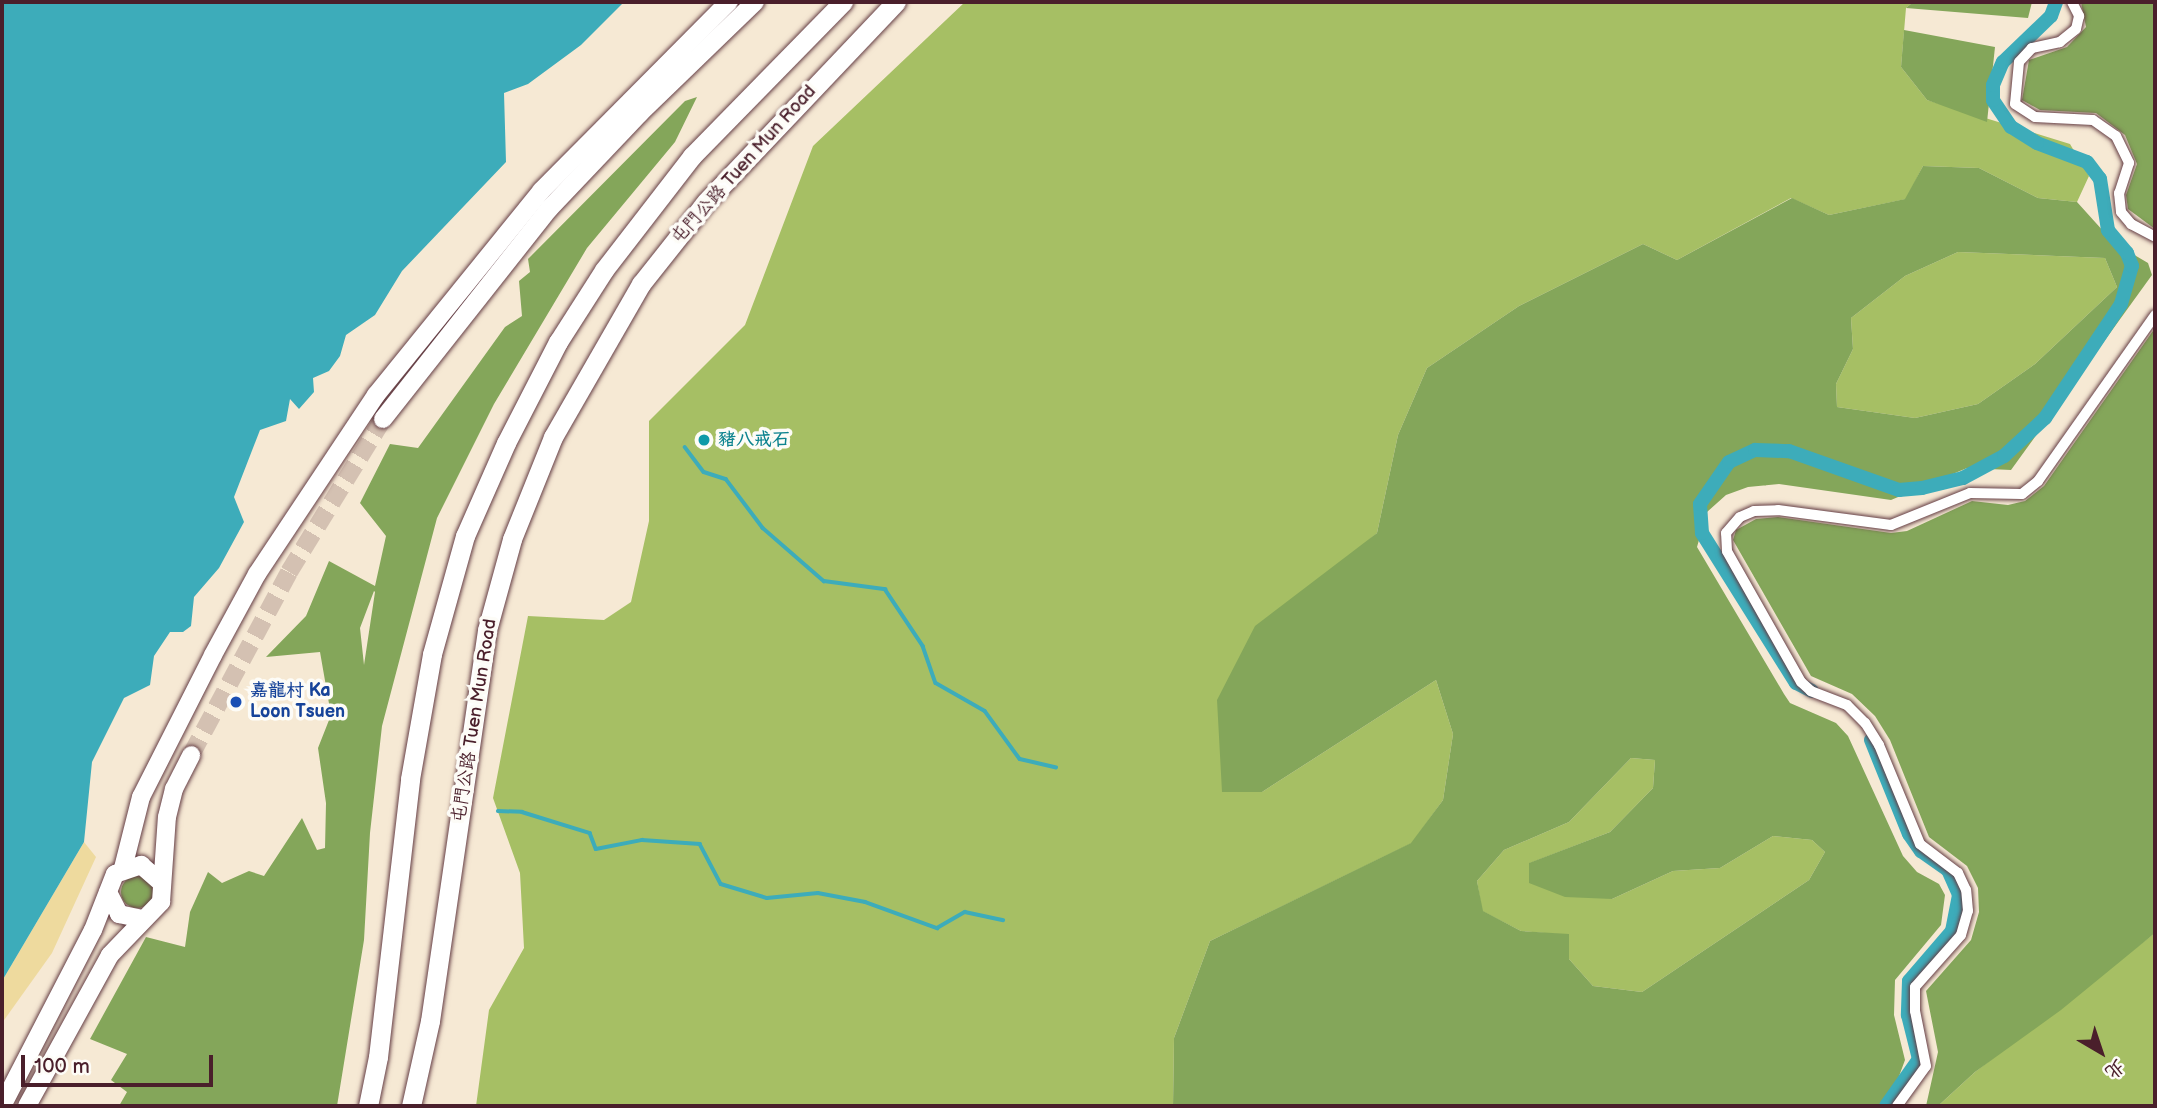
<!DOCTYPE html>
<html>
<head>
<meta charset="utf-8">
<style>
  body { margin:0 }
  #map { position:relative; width:2157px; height:1108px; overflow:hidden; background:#f6e9d4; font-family:"Balsamiq Sans","LXGW WenKai TC",sans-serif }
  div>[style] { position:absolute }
  .green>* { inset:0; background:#a6bf64 }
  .forest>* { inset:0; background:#84a65a }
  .round { border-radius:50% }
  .sand>* { inset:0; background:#eeda9e }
  .water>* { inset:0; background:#3dacba }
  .stream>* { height:3.5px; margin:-1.75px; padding:0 1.75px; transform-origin:1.75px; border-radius:1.75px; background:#3dacba }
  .canal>* { height:14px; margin:-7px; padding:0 7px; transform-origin:7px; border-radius:7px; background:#3dacba }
  .primary-tunnel>* { height:18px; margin-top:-9px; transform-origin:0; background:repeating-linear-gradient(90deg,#d4c1b2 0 18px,transparent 0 27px) }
  .roads { filter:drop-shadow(0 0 2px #643d44) drop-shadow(0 0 2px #643d44) }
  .minor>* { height:10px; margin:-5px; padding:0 5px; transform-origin:5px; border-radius:5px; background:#fff }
  .primary>* { height:18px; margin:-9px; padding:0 9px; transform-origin:9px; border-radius:9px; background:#fff }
  .motorway>* { height:19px; margin:-9.5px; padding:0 9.5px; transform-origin:9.5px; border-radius:9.5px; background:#fff }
  .dots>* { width:19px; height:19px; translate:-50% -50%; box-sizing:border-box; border:4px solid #fdfcf7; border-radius:50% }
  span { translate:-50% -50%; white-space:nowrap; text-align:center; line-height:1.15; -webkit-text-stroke:7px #fdfcf7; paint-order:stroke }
  .street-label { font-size:18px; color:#4a1f2b }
  .culture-label { font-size:18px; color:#0d838f; font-weight:700 }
  .left { translate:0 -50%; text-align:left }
  .transit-label { font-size:18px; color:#164399; font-weight:700 }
  .frame { position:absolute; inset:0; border:4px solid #4a1f2b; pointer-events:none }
  .north { position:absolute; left:2066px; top:1017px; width:70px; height:70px; -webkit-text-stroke:5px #fdfcf7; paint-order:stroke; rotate:141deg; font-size:19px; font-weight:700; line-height:28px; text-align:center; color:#4a1f2b }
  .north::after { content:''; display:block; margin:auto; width:24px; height:32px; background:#4a1f2b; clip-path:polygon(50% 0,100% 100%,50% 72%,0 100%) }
  .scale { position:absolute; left:21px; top:1055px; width:192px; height:32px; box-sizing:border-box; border:4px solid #4a1f2b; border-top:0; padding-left:9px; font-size:21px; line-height:24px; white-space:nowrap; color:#4a1f2b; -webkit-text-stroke:5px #fdfcf7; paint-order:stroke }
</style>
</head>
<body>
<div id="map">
  <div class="green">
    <i style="clip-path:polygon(965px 2px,1913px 2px,1906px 8px,1901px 67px,1927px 100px,2070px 144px,2089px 176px,2077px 202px,2038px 198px,1979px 168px,1923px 166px,1906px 199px,1829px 215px,1791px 198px,1677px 260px,1643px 244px,1519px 306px,1427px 368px,1398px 435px,1377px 533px,1339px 566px,1262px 792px,1436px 680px,1453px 734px,1443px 800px,1412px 843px,1210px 941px,1174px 1038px,1173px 1106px,476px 1106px,489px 1010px,524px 948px,520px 873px,493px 798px,528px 616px,604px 620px,631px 602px,649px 521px,649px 421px,745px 325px,813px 146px)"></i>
    <i style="clip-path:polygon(1958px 252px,2105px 258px,2117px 287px,2035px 364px,1978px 404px,1915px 418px,1837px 407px,1836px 384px,1853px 349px,1851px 318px,1905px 276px)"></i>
    <i style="clip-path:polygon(1631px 758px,1655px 760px,1653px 788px,1610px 832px,1530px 863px,1612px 899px,1673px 871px,1720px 868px,1773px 836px,1812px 840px,1825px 852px,1809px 880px,1642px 992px,1593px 986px,1569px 959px,1568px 935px,1521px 931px,1482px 911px,1477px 881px,1504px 850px,1569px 822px)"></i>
    <i style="clip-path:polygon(2155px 933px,2155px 1106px,1938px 1106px,1975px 1072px)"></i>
  </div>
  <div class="forest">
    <i style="clip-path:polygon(1913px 2px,2032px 2px,2028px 18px,1906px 8px)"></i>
    <i style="clip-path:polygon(2081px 2px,2155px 2px,2155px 229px,2128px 209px,2126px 195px,2137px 164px,2125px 135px,2096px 113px,2040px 110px,2022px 100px,2029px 60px,2067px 47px,2086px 27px)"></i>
    <i style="clip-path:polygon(1904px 30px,1995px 47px,1987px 122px,1927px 100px,1901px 67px)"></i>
    <i style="clip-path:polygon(evenodd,697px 97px,675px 142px,587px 248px,494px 404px,437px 518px,382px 726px,370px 833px,364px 940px,337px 1106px,119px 1106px,127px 1092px,111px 1080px,127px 1054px,90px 1039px,146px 937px,185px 947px,190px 912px,208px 872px,222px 883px,249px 871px,264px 876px,302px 818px,317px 850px,325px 848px,326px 803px,318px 748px,331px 715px,320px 652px,266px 657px,306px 616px,329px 561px,375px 586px,386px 536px,360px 503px,390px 444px,418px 448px,505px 327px,522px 316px,519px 281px,530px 272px,528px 259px,685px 101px,697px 97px,374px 591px,375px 592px,364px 665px,360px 628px,374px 591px)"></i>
    <i style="clip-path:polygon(evenodd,1923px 166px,1979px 168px,2038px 198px,2077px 202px,2114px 243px,2148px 263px,2152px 275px,2011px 470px,1967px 468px,1891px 500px,1779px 484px,1748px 487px,1726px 495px,1707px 512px,1697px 547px,1784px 694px,1790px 703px,1836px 723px,1848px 736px,1903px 856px,1917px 872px,1939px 884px,1945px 895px,1941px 925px,1895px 980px,1894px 1015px,1905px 1060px,1888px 1106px,1173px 1106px,1174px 1038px,1210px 941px,1411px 843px,1443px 800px,1453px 734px,1436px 680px,1262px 792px,1222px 792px,1217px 700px,1255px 626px,1377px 533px,1398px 435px,1427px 368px,1519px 306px,1643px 244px,1677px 260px,1792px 198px,1829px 215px,1905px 199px,1923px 166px,1958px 252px,2105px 258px,2117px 287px,2035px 364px,1978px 404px,1915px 418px,1837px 407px,1836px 384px,1853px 349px,1851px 318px,1905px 276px,1958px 252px,1923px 166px,1631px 758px,1655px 760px,1653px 788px,1610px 832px,1529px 863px,1529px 883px,1565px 897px,1612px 899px,1673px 871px,1720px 868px,1773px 836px,1812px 840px,1825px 852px,1809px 880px,1642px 992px,1593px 986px,1569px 959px,1569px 934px,1521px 931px,1483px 911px,1477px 881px,1504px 850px,1569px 822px,1631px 758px)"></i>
    <i style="clip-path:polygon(2155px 328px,2155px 933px,2061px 1010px,1975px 1072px,1938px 1106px,1926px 1106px,1938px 1052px,1926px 991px,1971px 940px,1979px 912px,1978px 888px,1967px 866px,1929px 837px,1890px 740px,1875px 716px,1852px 694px,1811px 676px,1733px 540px,1736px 530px,1756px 519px,1778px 517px,1891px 533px,1907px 531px,1972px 501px,2008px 505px,2025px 501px,2044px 486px)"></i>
    <i class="round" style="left:121px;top:876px;width:32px;height:32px"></i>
  </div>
  <div class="sand">
    <i style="clip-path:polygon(84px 842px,96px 857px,52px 953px,2px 1023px,2px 981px)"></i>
  </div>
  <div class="water">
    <i style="clip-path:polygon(2px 2px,624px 2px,581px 45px,528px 84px,504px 93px,506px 162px,402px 271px,375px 315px,346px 335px,340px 356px,329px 371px,313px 378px,314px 392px,299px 409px,290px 399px,286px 421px,260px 430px,234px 497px,244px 522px,219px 568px,194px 597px,191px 626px,183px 632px,170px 632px,154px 656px,150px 685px,124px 698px,92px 762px,84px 842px,2px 981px)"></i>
  </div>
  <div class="stream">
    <i style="left:685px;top:447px;width:31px;rotate:53deg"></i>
    <i style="left:704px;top:472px;width:23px;rotate:18deg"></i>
    <i style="left:726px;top:479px;width:61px;rotate:52.9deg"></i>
    <i style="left:763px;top:528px;width:81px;rotate:41deg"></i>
    <i style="left:824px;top:581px;width:62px;rotate:7.5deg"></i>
    <i style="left:885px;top:589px;width:69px;rotate:56.3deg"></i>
    <i style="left:923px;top:646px;width:39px;rotate:71deg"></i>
    <i style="left:936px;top:683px;width:56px;rotate:29.7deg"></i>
    <i style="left:985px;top:711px;width:59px;rotate:53.9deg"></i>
    <i style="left:1020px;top:759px;width:37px;rotate:13deg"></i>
    <i style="left:498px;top:811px;width:24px;rotate:2deg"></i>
    <i style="left:522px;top:812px;width:71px;rotate:17.2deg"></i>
    <i style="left:590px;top:833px;width:17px;rotate:69deg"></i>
    <i style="left:596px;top:849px;width:47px;rotate:-11.1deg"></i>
    <i style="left:642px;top:840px;width:58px;rotate:3.9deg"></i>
    <i style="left:700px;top:844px;width:45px;rotate:62.3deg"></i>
    <i style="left:721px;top:884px;width:48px;rotate:16.9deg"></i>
    <i style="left:767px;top:898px;width:51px;rotate:-5.6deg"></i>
    <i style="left:818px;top:893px;width:48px;rotate:10.8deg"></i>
    <i style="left:865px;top:902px;width:77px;rotate:19.9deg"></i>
    <i style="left:937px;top:928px;width:32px;rotate:-30deg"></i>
    <i style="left:965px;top:912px;width:39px;rotate:12deg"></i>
  </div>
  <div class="canal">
    <i style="left:1812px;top:691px;width:18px;rotate:-153deg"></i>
    <i style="left:1796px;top:683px;width:177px;rotate:-122.1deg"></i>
    <i style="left:1702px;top:533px;width:29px;rotate:-94deg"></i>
    <i style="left:1700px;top:504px;width:51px;rotate:-55.4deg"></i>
    <i style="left:1729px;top:462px;width:29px;rotate:-25deg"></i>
    <i style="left:1755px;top:450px;width:34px;rotate:2deg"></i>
    <i style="left:1789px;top:451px;width:117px;rotate:19.5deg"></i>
    <i style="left:1899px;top:490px;width:23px;rotate:-5deg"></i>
    <i style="left:1922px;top:488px;width:42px;rotate:-13.7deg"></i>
    <i style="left:1963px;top:478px;width:47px;rotate:-28.2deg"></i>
    <i style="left:2004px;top:456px;width:56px;rotate:-42.8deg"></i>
    <i style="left:2045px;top:418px;width:137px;rotate:-56.3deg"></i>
    <i style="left:2121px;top:304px;width:40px;rotate:-74deg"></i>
    <i style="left:2132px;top:266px;width:14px;rotate:-111deg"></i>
    <i style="left:2127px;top:253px;width:30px;rotate:-130deg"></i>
    <i style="left:2108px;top:230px;width:52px;rotate:-98.9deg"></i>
    <i style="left:2100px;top:179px;width:21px;rotate:-127deg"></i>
    <i style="left:2087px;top:162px;width:53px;rotate:-159.2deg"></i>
    <i style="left:2037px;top:143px;width:31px;rotate:-148deg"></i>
    <i style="left:2011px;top:127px;width:32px;rotate:-124deg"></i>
    <i style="left:1993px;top:100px;width:15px;rotate:-90deg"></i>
    <i style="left:1993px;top:85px;width:25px;rotate:-67deg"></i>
    <i style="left:2003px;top:62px;width:66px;rotate:-43.8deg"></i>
    <i style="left:2051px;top:16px;width:15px;rotate:-70deg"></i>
    <i style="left:1871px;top:740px;width:101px;rotate:68deg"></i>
    <i style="left:1909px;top:834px;width:21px;rotate:55deg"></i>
    <i style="left:1921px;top:851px;width:33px;rotate:35deg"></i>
    <i style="left:1948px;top:870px;width:27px;rotate:66deg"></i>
    <i style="left:1959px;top:895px;width:37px;rotate:101deg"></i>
    <i style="left:1952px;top:931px;width:66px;rotate:130.7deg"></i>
    <i style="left:1909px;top:981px;width:34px;rotate:92deg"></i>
    <i style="left:1908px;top:1015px;width:45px;rotate:76deg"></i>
    <i style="left:1919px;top:1059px;width:57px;rotate:125.1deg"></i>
  </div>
  <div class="primary-tunnel">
    <i style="left:191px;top:755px;width:208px;rotate:-61.8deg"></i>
    <i style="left:289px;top:572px;width:180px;rotate:-58.4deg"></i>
  </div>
  <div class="roads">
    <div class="minor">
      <i style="left:2072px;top:2px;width:16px;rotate:63deg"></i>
      <i style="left:2079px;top:16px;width:13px;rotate:103deg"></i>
      <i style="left:2076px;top:29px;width:21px;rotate:141deg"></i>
      <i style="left:2060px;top:42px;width:29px;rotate:168deg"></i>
      <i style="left:2032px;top:48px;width:19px;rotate:133deg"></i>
      <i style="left:2019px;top:62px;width:42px;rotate:95.4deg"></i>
      <i style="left:2015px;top:104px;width:24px;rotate:33deg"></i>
      <i style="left:2035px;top:117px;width:58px;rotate:3deg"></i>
      <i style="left:2093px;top:120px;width:28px;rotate:35deg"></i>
      <i style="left:2116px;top:136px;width:30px;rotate:64deg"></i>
      <i style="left:2129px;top:163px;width:32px;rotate:108deg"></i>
      <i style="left:2119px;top:193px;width:19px;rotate:84deg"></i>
      <i style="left:2121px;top:212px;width:16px;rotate:50deg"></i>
      <i style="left:2131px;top:224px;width:27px;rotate:28deg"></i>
      <i style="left:1897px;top:1106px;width:49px;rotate:-54.1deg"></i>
      <i style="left:1926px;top:1066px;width:56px;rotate:-101.3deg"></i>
      <i style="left:1915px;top:1011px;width:24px;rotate:-90deg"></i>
      <i style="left:1915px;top:987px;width:69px;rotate:-48.5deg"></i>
      <i style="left:1961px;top:935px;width:25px;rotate:-74deg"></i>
      <i style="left:1968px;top:911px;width:21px;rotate:-95deg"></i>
      <i style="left:1966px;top:890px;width:19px;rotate:-115deg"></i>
      <i style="left:1958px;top:873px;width:48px;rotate:-142.7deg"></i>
      <i style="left:1920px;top:844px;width:107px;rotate:-112.5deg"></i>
      <i style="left:1879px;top:745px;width:26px;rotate:-122deg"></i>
      <i style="left:1865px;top:723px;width:25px;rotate:-135deg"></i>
      <i style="left:1847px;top:705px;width:39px;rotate:-159deg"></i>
      <i style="left:1811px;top:691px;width:13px;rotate:-138deg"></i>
      <i style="left:1801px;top:682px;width:150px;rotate:-119.5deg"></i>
      <i style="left:1727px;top:551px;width:18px;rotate:-93deg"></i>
      <i style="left:1726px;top:533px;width:21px;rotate:-49deg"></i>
      <i style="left:1740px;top:517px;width:15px;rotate:-23deg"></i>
      <i style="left:1754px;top:511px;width:24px;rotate:-2deg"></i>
      <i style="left:1778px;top:510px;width:114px;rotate:7.6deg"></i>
      <i style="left:1891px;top:525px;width:85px;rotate:-22.1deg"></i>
      <i style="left:1970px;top:493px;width:52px;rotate:1.1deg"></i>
      <i style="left:2022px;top:494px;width:21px;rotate:-39deg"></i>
      <i style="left:2038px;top:481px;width:203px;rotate:-54.8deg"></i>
    </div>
    <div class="primary">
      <i style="left:383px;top:419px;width:268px;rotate:-51.7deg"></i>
      <i style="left:549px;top:209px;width:132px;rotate:-46.5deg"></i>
      <i style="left:640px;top:113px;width:160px;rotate:-44deg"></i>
      <i style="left:123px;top:868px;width:73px;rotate:-75.8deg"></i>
      <i style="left:141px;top:797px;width:159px;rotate:-63.1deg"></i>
      <i style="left:213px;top:655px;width:92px;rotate:-61.5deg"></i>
      <i style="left:257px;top:574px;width:215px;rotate:-56.4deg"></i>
      <i style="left:376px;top:395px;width:262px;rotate:-51deg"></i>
      <i style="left:541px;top:191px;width:267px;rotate:-45.2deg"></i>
      <i style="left:108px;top:892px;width:25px;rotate:63deg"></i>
      <i style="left:119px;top:914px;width:24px;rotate:12deg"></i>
      <i style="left:2px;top:1106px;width:198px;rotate:-62.7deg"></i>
      <i style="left:93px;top:930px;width:60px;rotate:-68.6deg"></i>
      <i style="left:115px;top:874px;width:28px;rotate:-19deg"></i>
      <i style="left:141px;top:865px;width:28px;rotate:41deg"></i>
      <i style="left:27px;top:1106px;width:172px;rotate:-61.2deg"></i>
      <i style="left:110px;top:955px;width:74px;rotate:-46.1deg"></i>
      <i style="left:161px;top:902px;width:85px;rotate:-86deg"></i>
      <i style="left:167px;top:817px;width:29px;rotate:-76deg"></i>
      <i style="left:174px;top:789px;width:38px;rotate:-63deg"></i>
    </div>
    <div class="motorway">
      <i style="left:368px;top:1106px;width:50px;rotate:-78.5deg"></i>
      <i style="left:378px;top:1057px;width:280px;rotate:-83.4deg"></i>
      <i style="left:410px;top:779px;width:127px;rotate:-80deg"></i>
      <i style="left:432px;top:654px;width:123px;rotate:-74.4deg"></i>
      <i style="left:465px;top:536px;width:102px;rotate:-66.2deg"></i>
      <i style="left:506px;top:443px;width:114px;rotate:-62.8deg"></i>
      <i style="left:558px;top:342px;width:85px;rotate:-57.4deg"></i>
      <i style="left:604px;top:270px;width:144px;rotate:-52.3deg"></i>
      <i style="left:692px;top:156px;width:216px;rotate:-45.6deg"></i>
      <i style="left:411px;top:1106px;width:87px;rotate:-77.4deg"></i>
      <i style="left:430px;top:1021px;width:395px;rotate:-81.7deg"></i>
      <i style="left:487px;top:630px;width:94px;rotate:-74.6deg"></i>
      <i style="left:512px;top:539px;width:110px;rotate:-68.1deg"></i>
      <i style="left:553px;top:437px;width:177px;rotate:-60.1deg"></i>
      <i style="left:641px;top:284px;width:105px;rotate:-51.6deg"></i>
      <i style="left:706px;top:202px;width:276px;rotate:-46.5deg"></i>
    </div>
  </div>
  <div class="dots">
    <i style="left:704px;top:440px;background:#0f9aa8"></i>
    <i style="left:236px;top:702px;background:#1a4fb4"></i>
  </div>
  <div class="street-label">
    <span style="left:744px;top:165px;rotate:-48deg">屯門公路 Tuen Mun Road</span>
    <span style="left:475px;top:721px;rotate:-81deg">屯門公路 Tuen Mun Road</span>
  </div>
  <div class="culture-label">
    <span class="left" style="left:718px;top:440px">豬八戒石</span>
  </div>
  <div class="transit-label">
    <span class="left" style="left:250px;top:702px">嘉龍村 Ka<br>Loon Tsuen</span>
  </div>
  <div class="frame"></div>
  <div class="north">北</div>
  <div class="scale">100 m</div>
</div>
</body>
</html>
